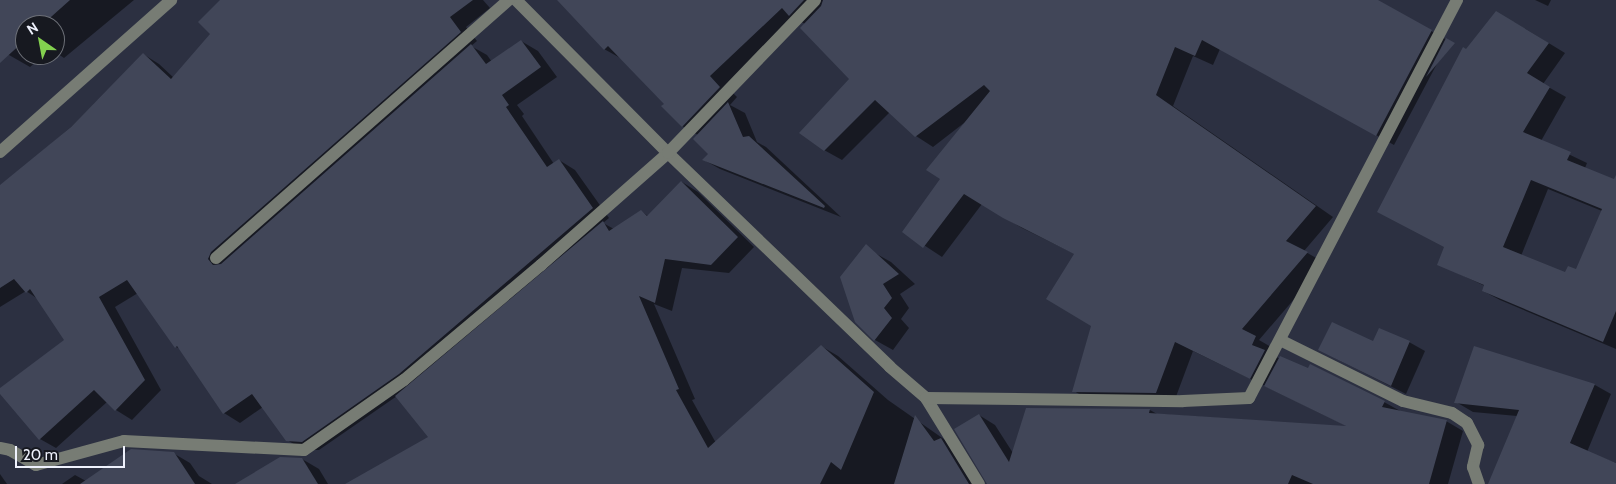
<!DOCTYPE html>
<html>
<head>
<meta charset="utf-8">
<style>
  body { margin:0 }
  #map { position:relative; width:1616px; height:484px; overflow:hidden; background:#2c3041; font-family:Cabin,sans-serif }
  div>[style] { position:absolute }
  .shadow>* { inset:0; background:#0007 }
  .building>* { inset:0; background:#414658 }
  .minor>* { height:12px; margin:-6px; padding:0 6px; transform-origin:6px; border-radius:6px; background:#777c74 }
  span { translate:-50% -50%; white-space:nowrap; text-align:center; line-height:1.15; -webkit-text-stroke:4px #171920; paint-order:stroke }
  .north { position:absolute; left:15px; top:15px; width:50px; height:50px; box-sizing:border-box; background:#171920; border:1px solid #6d7078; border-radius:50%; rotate:327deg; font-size:14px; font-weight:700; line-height:20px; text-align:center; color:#eff2fd }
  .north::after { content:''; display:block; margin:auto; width:18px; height:22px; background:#83d04f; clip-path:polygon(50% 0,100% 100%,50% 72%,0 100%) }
  .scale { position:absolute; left:15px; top:446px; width:110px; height:22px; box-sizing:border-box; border:2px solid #eff2fd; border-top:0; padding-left:6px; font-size:15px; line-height:18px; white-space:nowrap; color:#eff2fd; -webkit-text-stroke:4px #171920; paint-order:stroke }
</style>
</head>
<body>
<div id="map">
  <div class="shadow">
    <i style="clip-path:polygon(0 0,134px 0,64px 58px,55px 52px,55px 25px,25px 25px,25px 55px,44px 55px,30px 67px,9px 55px,0 45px)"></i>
    <i style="clip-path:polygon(221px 0,483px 0,490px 8px,466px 27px,477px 41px,471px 46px,487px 55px,492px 62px,521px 41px,538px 51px,557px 77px,517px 105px,524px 114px,522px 116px,554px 164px,559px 160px,575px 170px,609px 218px,603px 223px,614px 229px,641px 211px,648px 216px,682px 182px,698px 192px,754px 247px,729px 273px,682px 268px,672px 311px,654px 304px,695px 399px,692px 400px,716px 443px,821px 346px,838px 356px,888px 400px,958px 449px,979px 484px,348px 484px,430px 438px,397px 396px,319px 450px,304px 450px,287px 440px,263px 407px,240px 423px,224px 413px,181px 349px,176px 347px,138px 293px,115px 307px,161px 390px,132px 420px,116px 410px,107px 402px,56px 448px,40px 439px,0 390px,65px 340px,38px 299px,26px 291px,0 307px,0 187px,71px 127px,143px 54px,159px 64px,174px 78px,211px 34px)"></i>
    <i style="clip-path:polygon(559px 0,1376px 0,1449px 41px,1394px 145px,1220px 49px,1213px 65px,1193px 56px,1173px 106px,1333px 217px,1304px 251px,1325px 263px,1259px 340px,1273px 348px,1269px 354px,1384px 402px,1402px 412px,1446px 421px,1463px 431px,1448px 484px,987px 484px,979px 415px,995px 425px,1013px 453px,1027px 409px,1150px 410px,1157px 414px,1349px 427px,1193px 351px,1174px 402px,1091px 401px,1074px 391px,1093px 325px,1075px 254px,1022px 228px,982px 204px,942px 257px,904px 232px,942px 179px,964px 123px,933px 147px,916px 136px,890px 112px,842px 160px,824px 150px,851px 79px,805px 24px,798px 20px,727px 87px,737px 97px,730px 105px,745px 113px,757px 142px,766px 147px,841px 217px,720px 169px,704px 160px,709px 154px,698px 135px,682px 126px,665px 104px,622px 59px,604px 49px)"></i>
    <i style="clip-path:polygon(1535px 0,1551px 0,1548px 6px)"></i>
    <i style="clip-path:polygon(evenodd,1514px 22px,1565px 53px,1543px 84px,1566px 97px,1541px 141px,1587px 163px,1585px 168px,1616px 181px,1616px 349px,1500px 300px,1483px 291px,1485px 286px,1438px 264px,1446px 247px,1466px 50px,1514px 22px,1548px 189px,1602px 211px,1577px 270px,1566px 274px,1521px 256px,1548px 189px)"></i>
    <i style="clip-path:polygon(873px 252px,891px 262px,915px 284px,900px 294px,909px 308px,901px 319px,909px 328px,893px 350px,875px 340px)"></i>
    <i style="clip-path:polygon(1409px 342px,1425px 351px,1406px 394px,1335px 358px)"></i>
    <i style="clip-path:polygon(1475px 348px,1595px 385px,1611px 394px,1587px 452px,1616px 463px,1616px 484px,1489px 484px,1517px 416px,1473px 412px,1456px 402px)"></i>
    <i style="clip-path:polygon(173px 453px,190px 463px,199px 476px,212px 484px,62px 484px,75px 475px,86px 481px)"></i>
    <i style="clip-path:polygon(302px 459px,319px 469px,328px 484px,238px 484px)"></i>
    <i style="clip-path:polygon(0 474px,7px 484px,0 484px)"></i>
  </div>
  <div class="building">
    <i style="clip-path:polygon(0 0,70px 0,42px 25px,25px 25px,25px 40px,0 63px)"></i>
    <i style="clip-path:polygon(220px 0,473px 0,450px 17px,461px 32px,211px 252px,208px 259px,213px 265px,221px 264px,471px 44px,486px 64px,521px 40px,541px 67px,502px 95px,509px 105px,506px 107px,547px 167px,559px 159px,593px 208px,399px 374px,302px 442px,286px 441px,252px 394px,223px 414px,177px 346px,175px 348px,127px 280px,99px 297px,145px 380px,115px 411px,94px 390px,39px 440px,0 394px,0 388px,64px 340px,30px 289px,26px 293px,14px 279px,0 288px,0 185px,71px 127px,143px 53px,171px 79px,210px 34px,198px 22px)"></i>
    <i style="clip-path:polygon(557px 0,804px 0,789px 16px,782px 8px,710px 76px,720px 87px,682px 127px,661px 106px,664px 104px,608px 46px,604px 50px)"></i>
    <i style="clip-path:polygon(823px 0,1378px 0,1432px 30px,1376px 136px,1202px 40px,1195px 56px,1175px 47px,1156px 95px,1316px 206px,1286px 241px,1308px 252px,1242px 329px,1256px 336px,1252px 345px,1265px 350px,1250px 379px,1175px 342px,1156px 393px,1072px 392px,1091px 326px,1046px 299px,1074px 254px,1003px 218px,964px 194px,923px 248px,902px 232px,940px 179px,926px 170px,990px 91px,984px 85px,915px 137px,875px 100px,824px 151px,799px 133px,849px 79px,800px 28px,821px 6px)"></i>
    <i style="clip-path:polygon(evenodd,1496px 11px,1549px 43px,1527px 73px,1550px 87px,1523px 132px,1571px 152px,1567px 160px,1614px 179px,1616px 175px,1616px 311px,1603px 342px,1482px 291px,1484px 285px,1437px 265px,1444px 247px,1377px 212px,1463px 47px,1466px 49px,1496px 11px,1531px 180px,1602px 209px,1576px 269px,1568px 266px,1565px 272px,1503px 247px,1531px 180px)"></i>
    <i style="clip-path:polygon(1446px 38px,1455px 43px,1426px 77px)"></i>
    <i style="clip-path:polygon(728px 102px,743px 137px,749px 136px,825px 206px,824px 208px,702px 160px,708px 154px,693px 139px)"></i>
    <i style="clip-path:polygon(681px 181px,738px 237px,711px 265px,665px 259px,655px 303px,639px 296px,679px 389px,676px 390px,708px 448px,821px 345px,874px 392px,841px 470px,831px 462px,820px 484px,345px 484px,428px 437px,395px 396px,603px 221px,609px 231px,641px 210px,647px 216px)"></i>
    <i style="clip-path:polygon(866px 244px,899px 274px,883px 284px,892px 298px,884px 308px,892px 318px,874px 341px,855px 322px,840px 277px)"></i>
    <i style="clip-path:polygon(1332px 322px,1373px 341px,1379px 328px,1410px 341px,1391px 386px,1318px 350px)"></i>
    <i style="clip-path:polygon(1474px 346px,1595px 384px,1570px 443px,1616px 463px,1616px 484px,1488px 484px,1519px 410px,1454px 403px)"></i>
    <i style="clip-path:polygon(1280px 356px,1308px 368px,1310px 364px,1385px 401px,1382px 407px,1447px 420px,1429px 484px,1313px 484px,1292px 475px,1288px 484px,987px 484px,954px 429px,979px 414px,1009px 462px,1026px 408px,1150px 409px,1149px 413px,1346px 426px,1264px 386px)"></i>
    <i style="clip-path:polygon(915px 415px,934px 441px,941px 438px,969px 484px,894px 484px)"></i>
    <i style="clip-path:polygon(131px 449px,174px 452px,195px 484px,80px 484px)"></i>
    <i style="clip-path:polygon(280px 457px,302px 458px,318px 484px,235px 484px)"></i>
  </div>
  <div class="minor">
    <i style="left:516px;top:0;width:216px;rotate:45.2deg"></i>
    <i style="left:668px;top:153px;width:308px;rotate:43.9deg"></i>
    <i style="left:890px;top:367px;width:48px;rotate:40.7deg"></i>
    <i style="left:926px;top:398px;width:101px;rotate:58.4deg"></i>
    <i style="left:0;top:152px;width:229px;rotate:-41.6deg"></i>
    <i style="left:216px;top:258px;width:390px;rotate:-41.4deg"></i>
    <i style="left:1280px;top:340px;width:137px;rotate:26.4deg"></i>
    <i style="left:1403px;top:401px;width:50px;rotate:13.8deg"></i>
    <i style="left:1452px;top:413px;width:18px;rotate:34deg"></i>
    <i style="left:1467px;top:423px;width:25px;rotate:63deg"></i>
    <i style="left:1478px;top:445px;width:23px;rotate:103deg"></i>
    <i style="left:1473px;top:467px;width:18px;rotate:71deg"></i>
    <i style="left:926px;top:398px;width:257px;rotate:0.7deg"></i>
    <i style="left:1183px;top:401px;width:66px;rotate:-2.6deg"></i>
    <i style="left:1249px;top:398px;width:449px;rotate:-62.4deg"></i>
    <i style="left:0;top:448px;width:10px;rotate:11deg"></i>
    <i style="left:10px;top:450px;width:30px;rotate:30deg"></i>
    <i style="left:36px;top:465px;width:91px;rotate:-15.3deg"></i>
    <i style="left:124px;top:441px;width:180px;rotate:2.9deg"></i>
    <i style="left:304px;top:450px;width:122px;rotate:-35deg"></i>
    <i style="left:404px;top:380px;width:179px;rotate:-40deg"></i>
    <i style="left:541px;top:265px;width:169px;rotate:-41.4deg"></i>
    <i style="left:668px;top:153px;width:212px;rotate:-46.1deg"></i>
  </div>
  <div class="north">N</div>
  <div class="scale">20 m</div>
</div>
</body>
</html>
